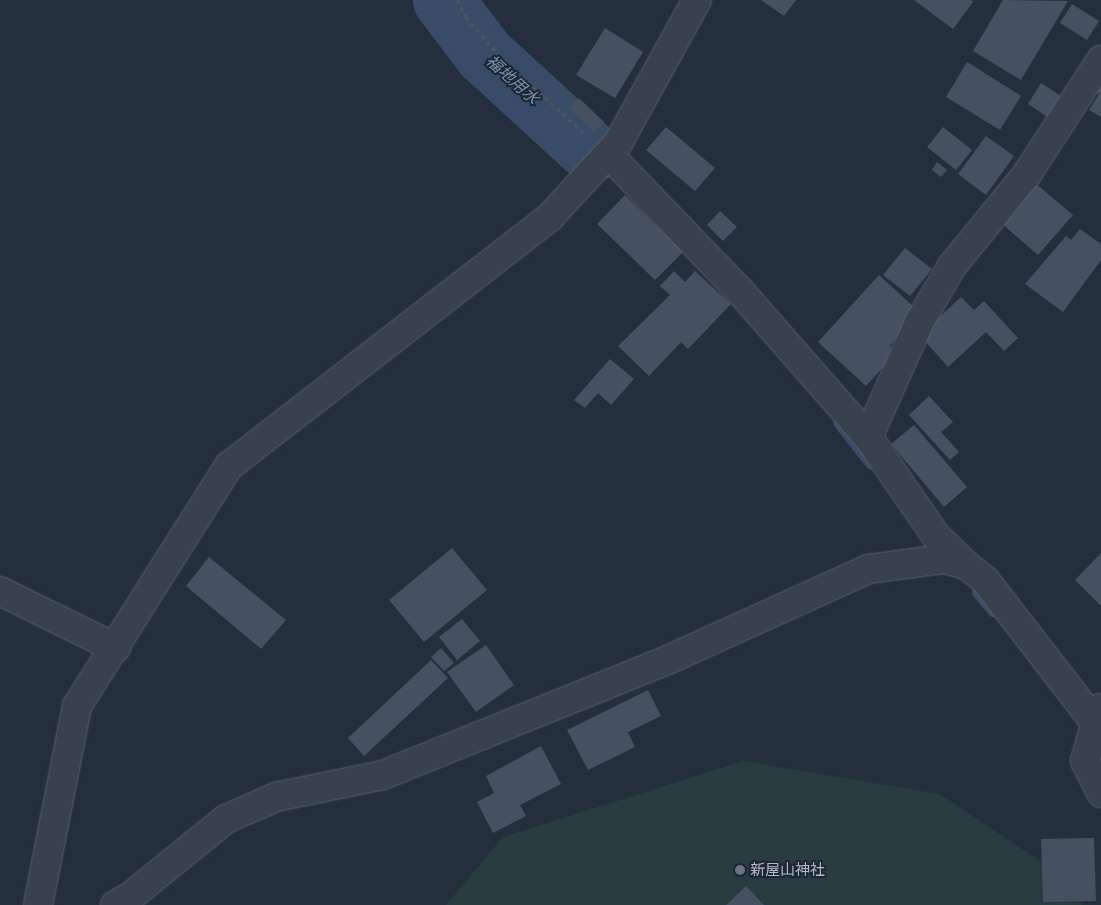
<!DOCTYPE html>
<html>
<head>
<meta charset="utf-8">
<style>
  body { margin:0 }
  #map { position:relative; width:1101px; height:905px; overflow:hidden; background:#242f3e; font-family:Arial,"Noto Sans JP",sans-serif }
  div>[style] { position:absolute }
  .green>* { inset:0; background:#263c3f }
  .stream>* { height:10px; margin:-5px; padding:0 5px; transform-origin:5px; border-radius:5px; background:#394c67 }
  .river>* { height:61px; margin:-30.5px; padding:0 30.5px; transform-origin:30.5px; border-radius:30.5px; background:#394c67 }
  .building>* { inset:0; background:#455162 }
  .path>* { height:3px; margin-top:-1.5px; transform-origin:0; background:repeating-linear-gradient(90deg,#44595c 0 4px,transparent 0 8px) }
  .roads { filter:drop-shadow(0 0 1px #565f6c) drop-shadow(0 0 1px #565f6c) }
  .street>* { height:28px; margin:-14px; padding:0 14px; transform-origin:14px; border-radius:14px; background:#38414e }
  .dots>* { width:14px; height:14px; translate:-50% -50%; box-sizing:border-box; border:2px solid #1d2633; border-radius:50% }
  span { translate:-50% -50%; white-space:nowrap; text-align:center; line-height:1.15; -webkit-text-stroke:4px #1d2633; paint-order:stroke }
  .poi-label { font-size:15px; color:#b4bcc9 }
  .left { translate:0 -50%; text-align:left }
  .water-label { font-size:16px; color:#7c92b1; font-style:italic }
</style>
</head>
<body>
<div id="map">
  <div class="green">
    <i style="clip-path:polygon(743px 761px,940px 794px,1071px 882px,1082px 905px,446px 905px,503px 837px)"></i>
  </div>
  <div class="stream">
    <i style="left:838px;top:423px;width:53px;rotate:51.8deg"></i>
    <i style="left:977px;top:593px;width:25px;rotate:50deg"></i>
  </div>
  <div class="river">
    <i style="left:443px;top:0;width:68px;rotate:52.8deg"></i>
    <i style="left:484px;top:54px;width:145px;rotate:42.5deg"></i>
  </div>
  <div class="building">
    <i style="clip-path:polygon(761px 0,796px 0,784px 16px)"></i>
    <i style="clip-path:polygon(914px 0,971px 0,973px 2px,953px 29px)"></i>
    <i style="clip-path:polygon(1003px 0,1068px 1px,1021px 80px,973px 51px)"></i>
    <i style="clip-path:polygon(1072px 4px,1099px 21px,1087px 40px,1060px 23px)"></i>
    <i style="clip-path:polygon(605px 28px,643px 52px,615px 98px,576px 75px)"></i>
    <i style="clip-path:polygon(967px 62px,1021px 96px,1000px 130px,946px 97px)"></i>
    <i style="clip-path:polygon(1101px 78px,1101px 117px,1089px 110px,1099px 94px,1093px 91px)"></i>
    <i style="clip-path:polygon(1041px 83px,1066px 99px,1052px 120px,1028px 104px)"></i>
    <i style="clip-path:polygon(579px 98px,604px 122px,594px 132px,569px 108px)"></i>
    <i style="clip-path:polygon(666px 127px,715px 168px,695px 191px,646px 150px)"></i>
    <i style="clip-path:polygon(943px 127px,972px 150px,956px 170px,927px 147px)"></i>
    <i style="clip-path:polygon(986px 136px,1014px 156px,986px 195px,958px 174px)"></i>
    <i style="clip-path:polygon(937px 162px,947px 170px,941px 177px,932px 170px)"></i>
    <i style="clip-path:polygon(1035px 183px,1073px 215px,1038px 255px,1000px 222px)"></i>
    <i style="clip-path:polygon(625px 195px,683px 252px,655px 280px,597px 224px)"></i>
    <i style="clip-path:polygon(720px 211px,737px 227px,723px 241px,707px 225px)"></i>
    <i style="clip-path:polygon(1080px 229px,1101px 244px,1101px 260px,1063px 312px,1025px 284px,1066px 236px,1071px 240px)"></i>
    <i style="clip-path:polygon(905px 248px,932px 269px,910px 296px,883px 275px)"></i>
    <i style="clip-path:polygon(674px 271px,685px 282px,695px 271px,731px 304px,688px 349px,681px 342px,649px 376px,618px 346px,670px 295px,660px 286px)"></i>
    <i style="clip-path:polygon(879px 275px,916px 309px,902px 324px,905px 327px,890px 346px,897px 352px,866px 386px,818px 342px)"></i>
    <i style="clip-path:polygon(961px 297px,974px 310px,984px 301px,1018px 338px,1004px 351px,986px 332px,948px 367px,924px 340px,930px 326px)"></i>
    <i style="clip-path:polygon(610px 359px,634px 379px,611px 405px,598px 393px,585px 408px,574px 400px)"></i>
    <i style="clip-path:polygon(929px 396px,953px 422px,941px 432px,959px 452px,950px 460px,909px 415px)"></i>
    <i style="clip-path:polygon(914px 425px,967px 487px,944px 507px,891px 444px)"></i>
    <i style="clip-path:polygon(452px 548px,487px 590px,424px 642px,389px 600px)"></i>
    <i style="clip-path:polygon(1101px 553px,1101px 606px,1075px 580px)"></i>
    <i style="clip-path:polygon(209px 557px,286px 620px,261px 649px,186px 586px)"></i>
    <i style="clip-path:polygon(462px 619px,480px 641px,457px 660px,439px 637px)"></i>
    <i style="clip-path:polygon(486px 645px,514px 685px,476px 712px,447px 672px)"></i>
    <i style="clip-path:polygon(441px 648px,454px 663px,444px 671px,431px 657px)"></i>
    <i style="clip-path:polygon(431px 660px,448px 678px,364px 756px,348px 738px)"></i>
    <i style="clip-path:polygon(648px 690px,661px 716px,628px 732px,635px 747px,588px 770px,567px 730px)"></i>
    <i style="clip-path:polygon(541px 746px,561px 784px,520px 805px,526px 816px,493px 833px,477px 802px,494px 793px,486px 776px)"></i>
    <i style="clip-path:polygon(1094px 838px,1096px 901px,1043px 902px,1041px 839px)"></i>
    <i style="clip-path:polygon(746px 886px,764px 905px,726px 905px)"></i>
  </div>
  <div class="path">
    <i style="left:457px;top:0;width:19px;rotate:62deg"></i>
    <i style="left:466px;top:17px;width:49px;rotate:49.1deg"></i>
    <i style="left:498px;top:54px;width:118px;rotate:42.6deg"></i>
  </div>
  <div class="roads">
    <div class="street">
      <i style="left:608px;top:154px;width:190px;rotate:46.1deg"></i>
      <i style="left:740px;top:291px;width:194px;rotate:48.8deg"></i>
      <i style="left:868px;top:437px;width:120px;rotate:55.5deg"></i>
      <i style="left:936px;top:536px;width:42px;rotate:44deg"></i>
      <i style="left:868px;top:437px;width:127px;rotate:-65.9deg"></i>
      <i style="left:920px;top:321px;width:64px;rotate:-59.8deg"></i>
      <i style="left:952px;top:266px;width:119px;rotate:-50.8deg"></i>
      <i style="left:1027px;top:174px;width:136px;rotate:-57deg"></i>
      <i style="left:0;top:591px;width:129px;rotate:26.2deg"></i>
      <i style="left:1100px;top:708px;width:55px;rotate:105.8deg"></i>
      <i style="left:1085px;top:761px;width:36px;rotate:63deg"></i>
      <i style="left:38px;top:905px;width:203px;rotate:-78.9deg"></i>
      <i style="left:77px;top:706px;width:284px;rotate:-57.7deg"></i>
      <i style="left:229px;top:466px;width:406px;rotate:-37.8deg"></i>
      <i style="left:550px;top:217px;width:100px;rotate:-47.4deg"></i>
      <i style="left:618px;top:143px;width:163px;rotate:-61.1deg"></i>
      <i style="left:115px;top:905px;width:18px;rotate:-29deg"></i>
      <i style="left:131px;top:896px;width:122px;rotate:-39deg"></i>
      <i style="left:226px;top:819px;width:55px;rotate:-23.7deg"></i>
      <i style="left:276px;top:797px;width:109px;rotate:-11.6deg"></i>
      <i style="left:383px;top:775px;width:312px;rotate:-22deg"></i>
      <i style="left:672px;top:658px;width:215px;rotate:-24.4deg"></i>
      <i style="left:868px;top:569px;width:77px;rotate:-7.5deg"></i>
      <i style="left:944px;top:559px;width:23px;rotate:15deg"></i>
      <i style="left:966px;top:565px;width:24px;rotate:38deg"></i>
      <i style="left:985px;top:580px;width:190px;rotate:52.3deg"></i>
    </div>
  </div>
  <div class="dots">
    <i style="left:740px;top:870px;background:#6b7280"></i>
  </div>
  <div class="poi-label">
    <span class="left" style="left:750px;top:870px">新屋山神社</span>
  </div>
  <div class="water-label">
    <span style="left:512px;top:80px;rotate:42deg">福地用水</span>
  </div>
</div>
</body>
</html>
